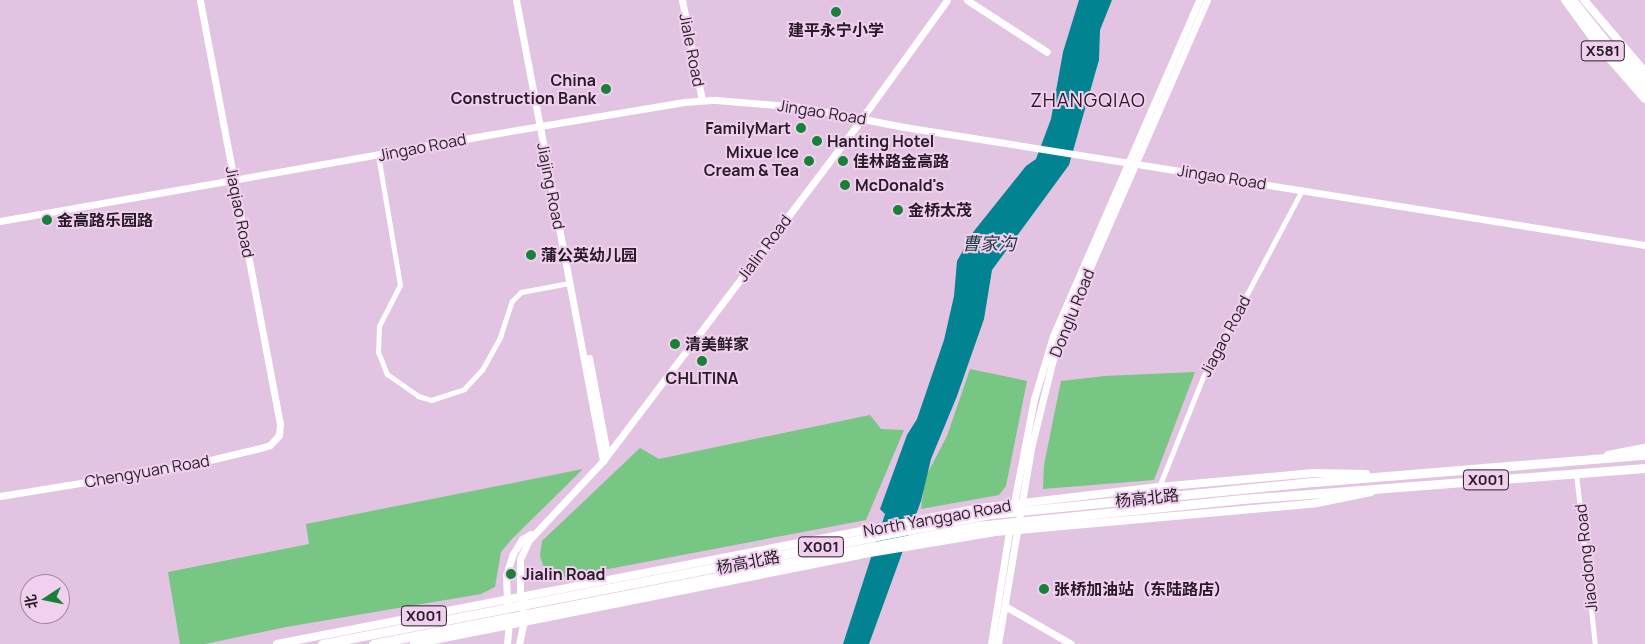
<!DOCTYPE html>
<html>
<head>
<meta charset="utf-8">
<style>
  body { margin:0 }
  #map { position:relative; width:1645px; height:644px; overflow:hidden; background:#e2c3e1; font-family:Manrope,"Noto Sans SC",sans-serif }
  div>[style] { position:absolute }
  .green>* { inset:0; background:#77c683 }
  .water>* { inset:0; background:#018391 }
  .street>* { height:5px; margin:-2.5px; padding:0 2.5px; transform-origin:2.5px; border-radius:2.5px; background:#fff }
  .secondary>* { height:7px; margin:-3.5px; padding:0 3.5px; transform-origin:3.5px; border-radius:3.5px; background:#fff }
  .primary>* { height:8px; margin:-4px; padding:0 4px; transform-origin:4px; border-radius:4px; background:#fff }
  .highway>* { height:9px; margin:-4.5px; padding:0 4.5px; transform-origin:4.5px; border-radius:4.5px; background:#fff }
  .dots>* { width:14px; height:14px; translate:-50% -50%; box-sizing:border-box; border:2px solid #f0d0ee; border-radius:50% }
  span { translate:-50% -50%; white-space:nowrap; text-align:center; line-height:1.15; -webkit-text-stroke:4px #f0d0ee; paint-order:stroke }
  .shield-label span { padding:1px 4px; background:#f0d0ee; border:1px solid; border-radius:4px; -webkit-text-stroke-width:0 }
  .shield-label { font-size:15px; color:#271c26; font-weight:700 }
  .poi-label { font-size:16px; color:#271c26; font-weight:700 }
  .right { translate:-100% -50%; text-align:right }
  .left { translate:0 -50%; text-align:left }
  .street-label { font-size:16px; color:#271c26 }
  .water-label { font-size:18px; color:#1d3c41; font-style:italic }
  .quarter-label { font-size:19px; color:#271c26; letter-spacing:1px }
  .north { position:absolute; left:20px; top:574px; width:50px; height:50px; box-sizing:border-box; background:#f0d0ee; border:1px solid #a0889e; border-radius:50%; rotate:259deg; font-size:14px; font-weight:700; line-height:20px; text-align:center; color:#271c26 }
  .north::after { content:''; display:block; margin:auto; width:18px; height:22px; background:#198137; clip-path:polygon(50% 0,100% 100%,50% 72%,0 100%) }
</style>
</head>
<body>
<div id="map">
  <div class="green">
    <i style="clip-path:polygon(970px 369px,1027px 381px,1006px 486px,999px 495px,921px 509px,925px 478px,947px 436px)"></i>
    <i style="clip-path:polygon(1195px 372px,1154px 480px,1043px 489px,1044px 465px,1061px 381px,1105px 376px)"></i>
    <i style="clip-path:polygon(870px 415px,881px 429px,904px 430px,866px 520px,582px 574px,562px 577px,545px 571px,540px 556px,542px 541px,640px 448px,659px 459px)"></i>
    <i style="clip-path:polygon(583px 469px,512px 539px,501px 552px,495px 587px,481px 594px,286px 627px,205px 644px,180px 644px,168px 572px,309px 544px,306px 524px)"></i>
  </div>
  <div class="water">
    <i style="clip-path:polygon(1079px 0,1112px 0,1100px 30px,1099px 60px,1069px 165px,992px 270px,984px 319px,957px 396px,931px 459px,921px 501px,869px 644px,843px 644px,885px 514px,880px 509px,907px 435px,917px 419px,944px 340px,954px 296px,957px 261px,974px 231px,1026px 166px,1036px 159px,1051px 119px,1063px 52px)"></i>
  </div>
  <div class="street">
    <i style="left:378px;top:155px;width:132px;rotate:80.4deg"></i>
    <i style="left:400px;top:285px;width:46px;rotate:117.1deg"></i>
    <i style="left:379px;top:326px;width:26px;rotate:92deg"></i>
    <i style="left:378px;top:352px;width:24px;rotate:68deg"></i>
    <i style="left:387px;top:374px;width:38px;rotate:35deg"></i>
    <i style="left:418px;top:396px;width:14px;rotate:17deg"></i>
    <i style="left:431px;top:400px;width:35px;rotate:-18deg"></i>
    <i style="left:464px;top:389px;width:26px;rotate:-47deg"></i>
    <i style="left:482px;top:370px;width:38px;rotate:-61deg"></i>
    <i style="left:500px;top:337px;width:38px;rotate:-72deg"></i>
    <i style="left:512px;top:301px;width:13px;rotate:-45deg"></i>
    <i style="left:521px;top:292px;width:49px;rotate:-10.6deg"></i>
    <i style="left:1576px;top:473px;width:172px;rotate:83.7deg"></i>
    <i style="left:1159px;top:487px;width:118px;rotate:-68.2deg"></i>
    <i style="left:1203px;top:377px;width:212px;rotate:-62.1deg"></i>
  </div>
  <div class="secondary">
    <i style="left:516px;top:0;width:469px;rotate:79.3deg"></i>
    <i style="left:682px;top:0;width:102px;rotate:78.7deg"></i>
    <i style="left:967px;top:0;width:95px;rotate:33deg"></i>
    <i style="left:0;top:221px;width:495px;rotate:-10deg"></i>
    <i style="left:487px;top:135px;width:200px;rotate:-9.5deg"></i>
    <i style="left:684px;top:102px;width:32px;rotate:-4deg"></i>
    <i style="left:716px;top:100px;width:85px;rotate:4.7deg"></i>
    <i style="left:801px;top:107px;width:105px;rotate:11deg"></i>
    <i style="left:904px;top:127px;width:750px;rotate:9.05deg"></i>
    <i style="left:589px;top:358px;width:97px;rotate:79.3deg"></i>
    <i style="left:0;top:496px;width:187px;rotate:-9.2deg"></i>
    <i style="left:185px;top:466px;width:81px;rotate:-13.5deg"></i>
    <i style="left:264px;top:447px;width:6px;rotate:-18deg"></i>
    <i style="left:270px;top:445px;width:13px;rotate:-48deg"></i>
    <i style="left:279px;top:435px;width:11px;rotate:-85deg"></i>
    <i style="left:280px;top:424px;width:431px;rotate:-100.7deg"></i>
    <i style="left:1013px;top:508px;width:111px;rotate:-79.1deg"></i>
    <i style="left:1034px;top:399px;width:66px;rotate:-73.2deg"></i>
    <i style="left:1053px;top:336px;width:366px;rotate:-66.5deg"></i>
    <i style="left:507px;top:603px;width:28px;rotate:-92deg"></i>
    <i style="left:506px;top:575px;width:22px;rotate:-72deg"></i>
    <i style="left:513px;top:554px;width:17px;rotate:-59deg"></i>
    <i style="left:522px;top:539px;width:10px;rotate:-29deg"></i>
    <i style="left:1005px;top:606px;width:76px;rotate:29.9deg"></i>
    <i style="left:507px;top:644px;width:25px;rotate:-85deg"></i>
    <i style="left:519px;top:644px;width:24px;rotate:-78deg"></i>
    <i style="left:524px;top:621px;width:30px;rotate:-98deg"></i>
    <i style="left:520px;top:591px;width:32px;rotate:-90deg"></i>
    <i style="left:520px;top:559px;width:21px;rotate:-65deg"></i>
    <i style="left:529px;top:540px;width:108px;rotate:-46.9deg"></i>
    <i style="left:603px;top:461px;width:430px;rotate:-52.9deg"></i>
    <i style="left:862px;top:118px;width:145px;rotate:-54.2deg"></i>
    <i style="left:991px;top:644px;width:120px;rotate:-80.9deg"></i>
    <i style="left:998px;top:644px;width:203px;rotate:-80.4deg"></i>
    <i style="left:1032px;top:444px;width:88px;rotate:-76.1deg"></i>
    <i style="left:1053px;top:359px;width:44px;rotate:-69.9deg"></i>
    <i style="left:1068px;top:318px;width:347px;rotate:-66.4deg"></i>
  </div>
  <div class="primary">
    <i style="left:1565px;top:0;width:54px;rotate:54deg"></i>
    <i style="left:1597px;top:44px;width:73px;rotate:48.9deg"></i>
    <i style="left:1584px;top:0;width:94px;rotate:49.7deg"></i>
    <i style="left:1608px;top:455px;width:38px;rotate:-11deg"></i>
    <i style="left:277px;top:644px;width:716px;rotate:-10.95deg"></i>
    <i style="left:980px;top:508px;width:180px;rotate:-6.7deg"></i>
    <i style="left:1159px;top:487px;width:155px;rotate:-5.2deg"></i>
    <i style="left:1313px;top:473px;width:53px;rotate:1.1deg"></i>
    <i style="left:414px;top:644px;width:453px;rotate:-11.3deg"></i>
    <i style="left:858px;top:555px;width:139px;rotate:-9.5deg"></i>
    <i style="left:995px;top:532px;width:323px;rotate:-5.1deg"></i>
    <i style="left:1317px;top:503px;width:55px;rotate:-11.5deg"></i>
  </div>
  <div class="highway">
    <i style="left:1572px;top:0;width:116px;rotate:51deg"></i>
    <i style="left:1617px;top:49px;width:42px;rotate:47.9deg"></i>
    <i style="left:322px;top:644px;width:682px;rotate:-11deg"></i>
    <i style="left:991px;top:514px;width:325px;rotate:-5.7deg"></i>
    <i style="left:1314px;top:482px;width:332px;rotate:-4.7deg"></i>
    <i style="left:373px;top:644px;width:615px;rotate:-11.05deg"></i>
    <i style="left:977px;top:526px;width:267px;rotate:-5.8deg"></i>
    <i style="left:1243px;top:499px;width:403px;rotate:-4.4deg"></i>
  </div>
  <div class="dots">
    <i style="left:836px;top:12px;background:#198137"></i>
    <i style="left:606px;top:89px;background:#198137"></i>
    <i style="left:801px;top:128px;background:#198137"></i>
    <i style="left:817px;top:141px;background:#198137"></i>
    <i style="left:809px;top:161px;background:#198137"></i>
    <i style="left:843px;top:161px;background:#198137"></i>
    <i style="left:845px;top:185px;background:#198137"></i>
    <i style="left:898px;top:210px;background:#198137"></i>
    <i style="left:47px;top:220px;background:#198137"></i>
    <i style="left:531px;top:255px;background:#198137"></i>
    <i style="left:675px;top:344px;background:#198137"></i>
    <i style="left:702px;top:361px;background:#198137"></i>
    <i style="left:511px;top:574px;background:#198137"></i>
    <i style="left:1044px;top:589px;background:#198137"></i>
  </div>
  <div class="shield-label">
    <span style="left:1603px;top:51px">X581</span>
    <span style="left:1486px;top:480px">X001</span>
    <span style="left:821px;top:547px">X001</span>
    <span style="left:424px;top:616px">X001</span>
  </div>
  <div class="poi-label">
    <span style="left:836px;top:30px">建平永宁小学</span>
    <span class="right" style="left:596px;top:89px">China<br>Construction Bank</span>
    <span class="right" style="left:791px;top:128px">FamilyMart</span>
    <span class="left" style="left:827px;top:141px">Hanting Hotel</span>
    <span class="right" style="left:799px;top:161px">Mixue Ice<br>Cream &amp; Tea</span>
    <span class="left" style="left:853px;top:161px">佳林路金高路</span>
    <span class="left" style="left:855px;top:185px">McDonald's</span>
    <span class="left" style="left:908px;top:210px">金桥太茂</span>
    <span class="left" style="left:57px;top:220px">金高路乐园路</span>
    <span class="left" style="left:541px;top:255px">蒲公英幼儿园</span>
    <span class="left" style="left:685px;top:344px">清美鲜家</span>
    <span style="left:702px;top:378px">CHLITINA</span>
    <span class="left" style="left:522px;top:574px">Jialin Road</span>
    <span class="left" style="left:1054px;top:589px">张桥加油站（东陆路店）</span>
  </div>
  <div class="street-label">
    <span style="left:692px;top:50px;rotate:79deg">Jiale Road</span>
    <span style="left:822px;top:112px;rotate:9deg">Jingao Road</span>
    <span style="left:422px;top:147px;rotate:-11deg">Jingao Road</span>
    <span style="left:1222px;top:177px;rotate:9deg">Jingao Road</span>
    <span style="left:551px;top:186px;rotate:79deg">Jiajing Road</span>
    <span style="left:240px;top:212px;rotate:79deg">Jiaqiao Road</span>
    <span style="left:764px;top:248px;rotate:-53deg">Jialin Road</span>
    <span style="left:1072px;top:313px;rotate:-68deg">Donglu Road</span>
    <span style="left:1225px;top:336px;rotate:-62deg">Jiagao Road</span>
    <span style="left:147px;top:471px;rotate:-10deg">Chengyuan Road</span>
    <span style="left:1147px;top:498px;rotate:-6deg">杨高北路</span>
    <span style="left:937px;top:518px;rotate:-10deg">North Yanggao Road</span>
    <span style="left:1586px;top:558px;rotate:-96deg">Jiaodong Road</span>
    <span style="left:748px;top:562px;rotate:-11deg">杨高北路</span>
  </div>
  <div class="water-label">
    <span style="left:989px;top:243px">曹家沟</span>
  </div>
  <div class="quarter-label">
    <span style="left:1088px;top:101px">ZHANGQIAO</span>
  </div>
  <div class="north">北</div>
</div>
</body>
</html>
